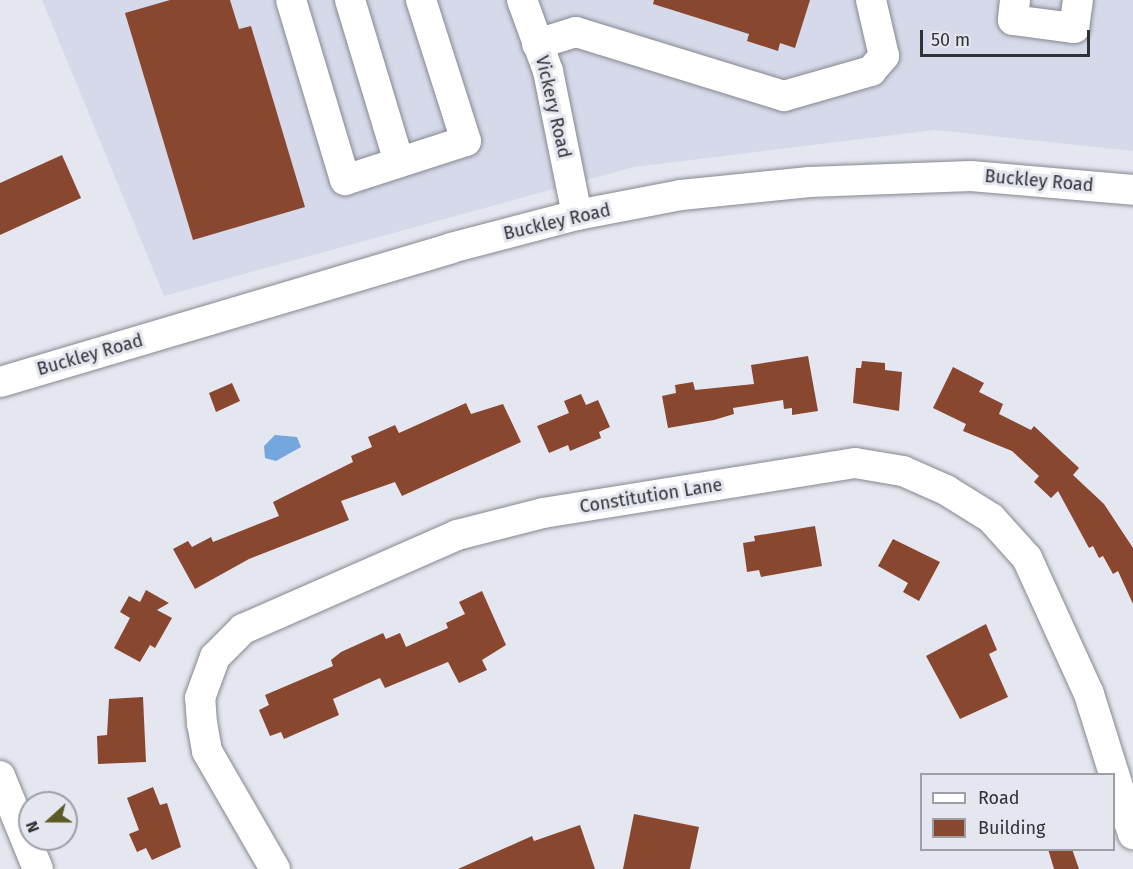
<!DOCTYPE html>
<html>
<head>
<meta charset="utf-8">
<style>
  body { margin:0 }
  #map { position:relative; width:1133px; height:869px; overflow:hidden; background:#e5e7f0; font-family:"Fira Sans",sans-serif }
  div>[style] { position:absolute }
  .built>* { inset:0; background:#d5d9e9 }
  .water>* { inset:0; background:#74a7de }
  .building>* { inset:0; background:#8a4730 }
  .roads { filter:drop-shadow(0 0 2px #868890) drop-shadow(0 0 2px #868890) }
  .minor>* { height:30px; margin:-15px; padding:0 15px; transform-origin:15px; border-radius:15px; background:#fff }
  span { translate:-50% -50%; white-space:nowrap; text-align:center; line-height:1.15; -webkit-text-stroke:6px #e5e7f0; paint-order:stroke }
  .street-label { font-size:18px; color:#313236 }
  .legend { position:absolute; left:920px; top:773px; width:195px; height:78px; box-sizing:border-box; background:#e5e7f0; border:2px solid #9d9fa6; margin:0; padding:8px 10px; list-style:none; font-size:18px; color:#313236 }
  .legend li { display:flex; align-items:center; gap:12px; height:30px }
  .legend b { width:30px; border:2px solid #9d9fa6 }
  .north { position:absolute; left:18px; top:791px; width:60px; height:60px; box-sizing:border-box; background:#e5e7f0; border:2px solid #9d9fa6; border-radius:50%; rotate:249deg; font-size:16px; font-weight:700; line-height:24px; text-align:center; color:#313236 }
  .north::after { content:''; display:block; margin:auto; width:21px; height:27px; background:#5d5925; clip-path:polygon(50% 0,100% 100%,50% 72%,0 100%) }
  .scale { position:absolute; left:920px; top:30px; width:170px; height:27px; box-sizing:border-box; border:3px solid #313236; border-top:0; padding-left:8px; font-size:18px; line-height:21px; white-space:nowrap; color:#313236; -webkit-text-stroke:4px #e5e7f0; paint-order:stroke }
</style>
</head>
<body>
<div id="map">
  <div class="built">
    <i style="clip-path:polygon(42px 0,1133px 0,1133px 151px,935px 130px,634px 167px,164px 296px)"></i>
  </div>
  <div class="water">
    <i style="clip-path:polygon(275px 435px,297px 437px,301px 447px,276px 461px,265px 458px,264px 446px)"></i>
  </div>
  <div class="building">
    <i style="clip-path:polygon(170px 0,230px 0,239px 29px,251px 26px,305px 207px,193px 240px,125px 13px)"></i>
    <i style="clip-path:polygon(654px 0,810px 0,795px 48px,780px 43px,778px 51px,747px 41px,749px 34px,653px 4px)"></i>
    <i style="clip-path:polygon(62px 155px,81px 198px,0 235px,0 183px)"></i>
    <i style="clip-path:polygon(808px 356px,818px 411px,792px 415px,792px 408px,784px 409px,783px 400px,733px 408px,734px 414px,714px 420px,668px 428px,662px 396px,676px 393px,675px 385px,693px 382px,695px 390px,754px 384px,751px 365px)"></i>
    <i style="clip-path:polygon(862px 361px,885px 363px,885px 370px,902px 372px,899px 411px,853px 403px,856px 368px,861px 368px)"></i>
    <i style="clip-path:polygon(953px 367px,984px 383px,979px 392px,1003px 404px,999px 414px,1031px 430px,1034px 426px,1079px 468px,1073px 475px,1104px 504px,1133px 548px,1133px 604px,1118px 571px,1113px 574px,1103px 556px,1099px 558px,1093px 546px,1089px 548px,1058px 491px,1051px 498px,1034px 482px,1039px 476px,1012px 451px,963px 431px,966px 424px,933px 408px)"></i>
    <i style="clip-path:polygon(232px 383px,240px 401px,216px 412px,209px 393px)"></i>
    <i style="clip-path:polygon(581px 394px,586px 405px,598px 400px,610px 427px,599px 432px,601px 438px,570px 451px,568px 445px,549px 453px,537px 426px,569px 413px,564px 401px)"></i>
    <i style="clip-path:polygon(466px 403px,471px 414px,503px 404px,521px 442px,402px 496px,395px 482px,341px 501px,349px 520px,249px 559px,195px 589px,173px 549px,188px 541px,192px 547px,211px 537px,213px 542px,279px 516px,273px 502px,353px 462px,351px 456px,372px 447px,368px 437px,395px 425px,399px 433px)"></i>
    <i style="clip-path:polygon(815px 526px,822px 566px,761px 577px,759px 570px,747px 572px,743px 543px,755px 541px,754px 536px)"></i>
    <i style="clip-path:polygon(893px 539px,940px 562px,919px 601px,903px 592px,908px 583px,878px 566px)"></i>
    <i style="clip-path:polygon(146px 590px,169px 603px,157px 610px,172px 618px,155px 648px,150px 645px,140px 662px,114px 648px,130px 618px,120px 612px,129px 596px,140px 602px)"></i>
    <i style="clip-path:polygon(482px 591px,506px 645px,482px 660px,487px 670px,459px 683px,448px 662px,385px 688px,380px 678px,333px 699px,339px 715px,284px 739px,281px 732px,270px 736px,259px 710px,269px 705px,265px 695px,333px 666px,331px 660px,341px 652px,383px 633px,386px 639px,400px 633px,406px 647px,448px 628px,446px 623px,465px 614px,459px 602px)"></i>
    <i style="clip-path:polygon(986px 624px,997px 650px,989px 654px,1008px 697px,960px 719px,926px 656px)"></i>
    <i style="clip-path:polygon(143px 697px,146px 762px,98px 764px,97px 736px,107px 735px,109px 699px)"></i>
    <i style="clip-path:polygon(153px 787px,160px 805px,167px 803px,181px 847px,152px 860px,146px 848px,137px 852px,129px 834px,139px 830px,127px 798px)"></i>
    <i style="clip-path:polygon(634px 814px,699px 827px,690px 869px,623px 869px)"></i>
    <i style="clip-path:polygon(580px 825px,595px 869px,458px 869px,532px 836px,534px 841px)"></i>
    <i style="clip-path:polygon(1048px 849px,1072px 849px,1079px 869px,1054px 869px)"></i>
  </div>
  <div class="roads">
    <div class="minor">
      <i style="left:291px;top:0;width:188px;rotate:73.3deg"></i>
      <i style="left:345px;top:180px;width:127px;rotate:-17.9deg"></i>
      <i style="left:466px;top:141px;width:148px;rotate:-107.7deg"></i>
      <i style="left:350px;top:0;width:169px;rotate:73.2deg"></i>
      <i style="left:522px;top:0;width:76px;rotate:69.9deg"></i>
      <i style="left:548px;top:71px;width:147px;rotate:78.6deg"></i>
      <i style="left:1015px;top:0;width:20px;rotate:96deg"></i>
      <i style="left:1013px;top:20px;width:62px;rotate:7.5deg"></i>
      <i style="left:1074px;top:28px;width:28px;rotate:-82deg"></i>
      <i style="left:537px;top:44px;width:41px;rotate:-17.1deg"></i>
      <i style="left:576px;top:32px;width:218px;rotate:17.1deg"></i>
      <i style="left:784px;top:96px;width:91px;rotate:-16deg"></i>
      <i style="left:871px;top:71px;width:20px;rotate:-49deg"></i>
      <i style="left:884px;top:56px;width:57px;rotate:-103.1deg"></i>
      <i style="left:0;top:382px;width:470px;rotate:-16.5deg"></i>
      <i style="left:451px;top:248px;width:130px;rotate:-14.7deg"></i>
      <i style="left:577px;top:215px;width:106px;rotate:-10.9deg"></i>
      <i style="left:681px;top:195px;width:129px;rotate:-5.8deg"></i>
      <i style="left:809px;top:182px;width:162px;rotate:-2.1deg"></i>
      <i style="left:971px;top:176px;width:163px;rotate:4.9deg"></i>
      <i style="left:0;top:776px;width:100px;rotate:67.8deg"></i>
      <i style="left:275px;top:869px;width:136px;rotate:-120deg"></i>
      <i style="left:207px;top:751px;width:27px;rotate:-100deg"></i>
      <i style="left:202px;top:724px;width:26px;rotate:-94deg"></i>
      <i style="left:200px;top:698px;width:44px;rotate:-69.9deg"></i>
      <i style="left:215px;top:657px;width:40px;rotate:-45deg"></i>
      <i style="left:243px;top:629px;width:234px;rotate:-23.7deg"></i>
      <i style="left:457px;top:535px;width:89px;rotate:-14.3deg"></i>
      <i style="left:543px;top:513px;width:316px;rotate:-9.1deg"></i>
      <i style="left:855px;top:463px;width:49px;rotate:9.5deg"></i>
      <i style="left:903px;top:471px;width:47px;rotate:23.8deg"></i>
      <i style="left:946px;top:490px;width:53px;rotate:31.9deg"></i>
      <i style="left:991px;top:518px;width:54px;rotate:48deg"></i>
      <i style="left:1027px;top:558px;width:149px;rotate:65.5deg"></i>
      <i style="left:1089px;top:694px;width:147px;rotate:72.6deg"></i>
    </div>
  </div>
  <div class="street-label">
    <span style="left:553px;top:107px;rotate:77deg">Vickery Road</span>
    <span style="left:1039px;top:181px;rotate:5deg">Buckley Road</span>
    <span style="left:557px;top:222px;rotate:-13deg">Buckley Road</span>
    <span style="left:90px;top:355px;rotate:-16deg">Buckley Road</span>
    <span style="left:651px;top:496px;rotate:-9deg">Constitution Lane</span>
  </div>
  <ul class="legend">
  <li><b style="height:8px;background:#fff"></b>Road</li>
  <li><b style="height:16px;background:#8a4730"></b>Building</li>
  </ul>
  <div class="north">N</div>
  <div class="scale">50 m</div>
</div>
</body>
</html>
